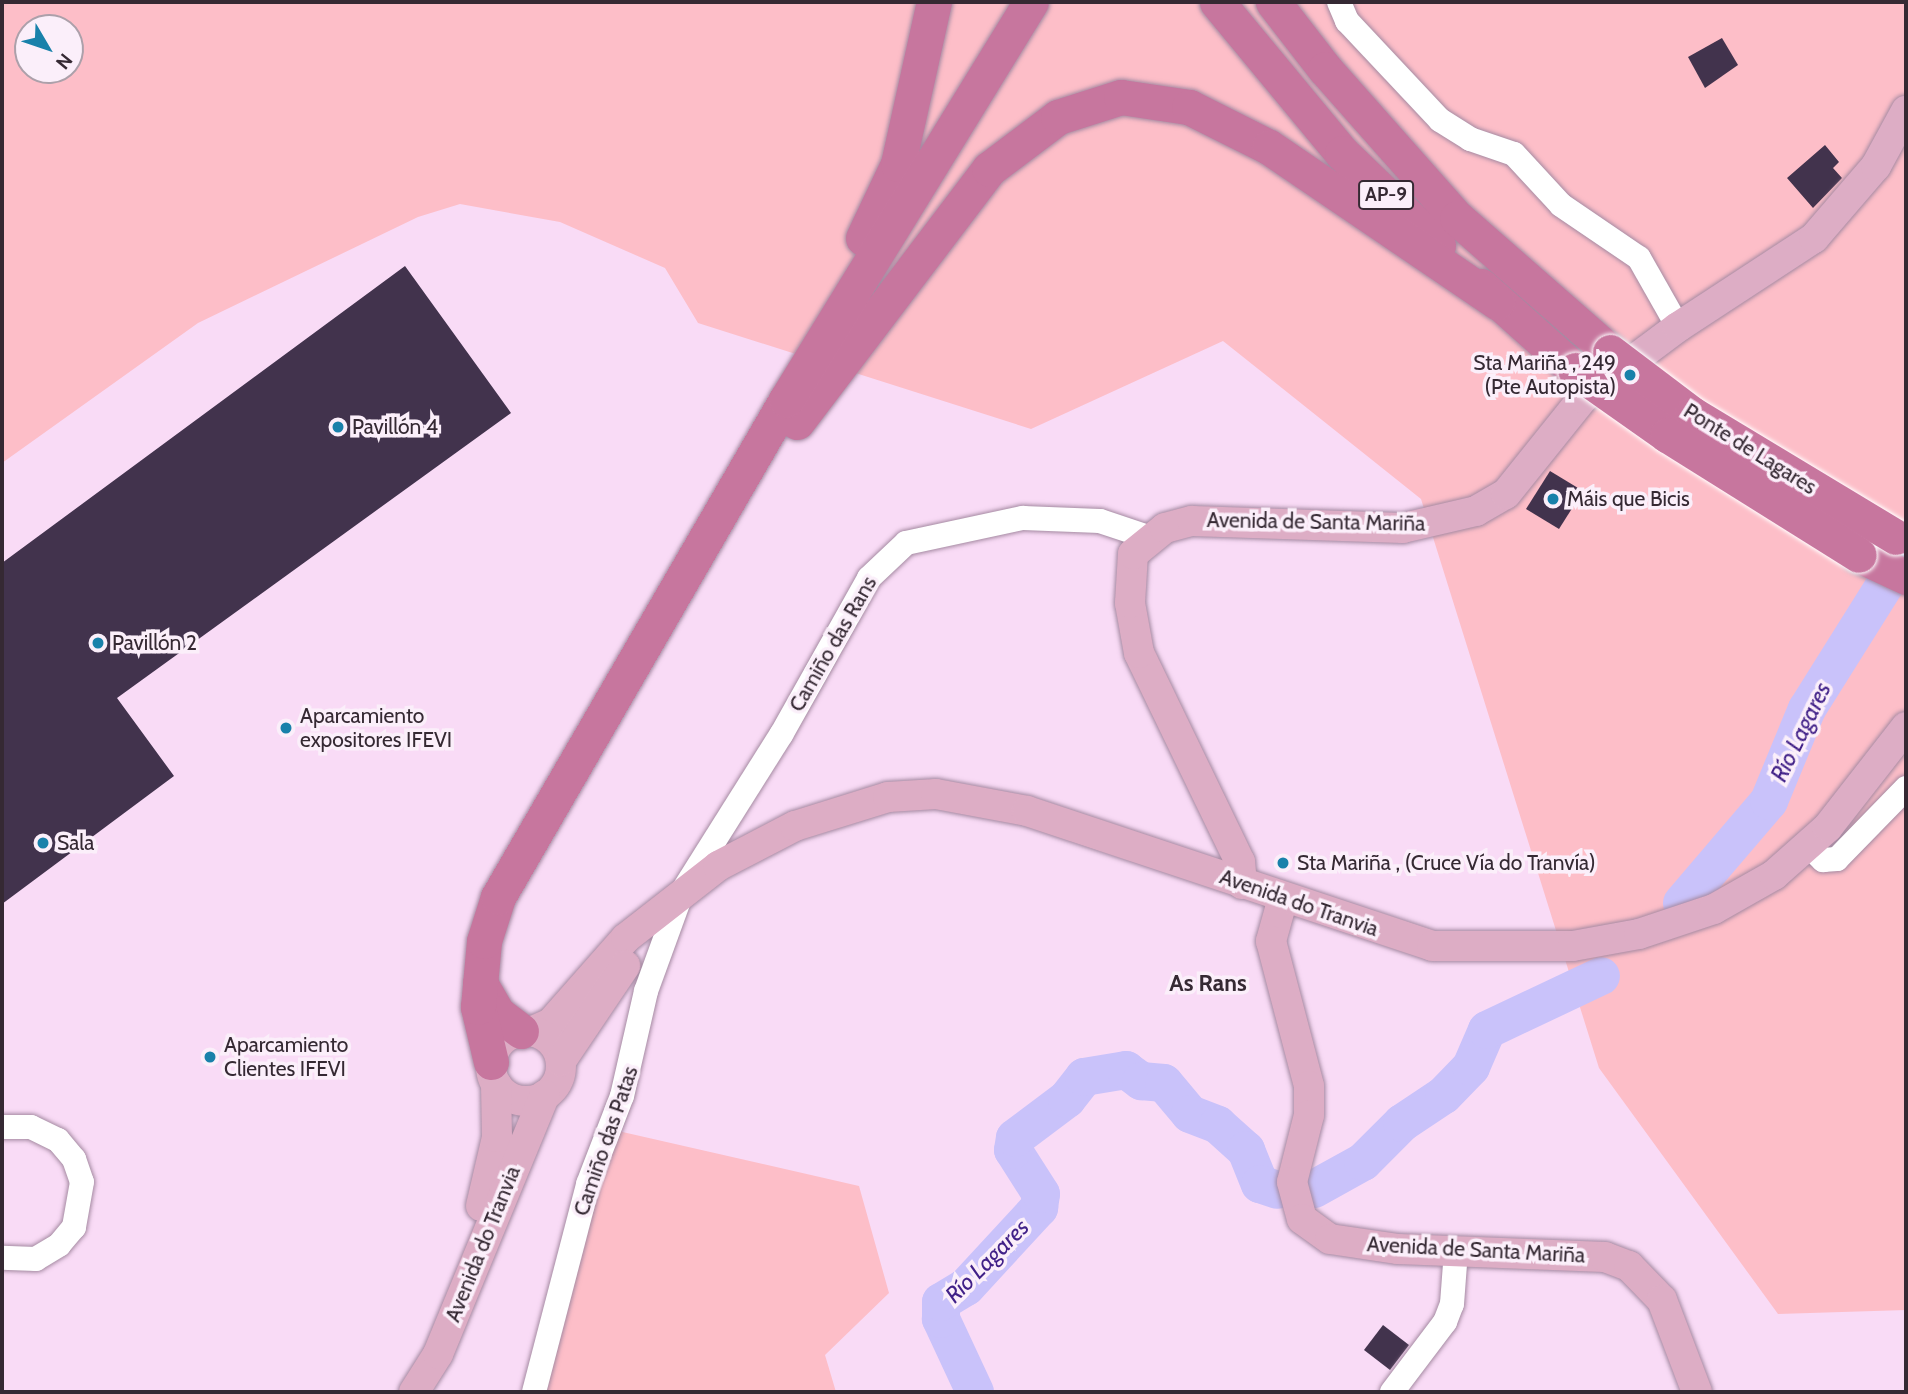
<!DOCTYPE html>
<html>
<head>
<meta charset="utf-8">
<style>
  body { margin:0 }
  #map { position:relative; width:1908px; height:1394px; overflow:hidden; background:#f9dbf6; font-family:Cabin,sans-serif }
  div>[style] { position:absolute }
  .green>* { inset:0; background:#fdbec8 }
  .river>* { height:38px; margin:-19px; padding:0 19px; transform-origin:19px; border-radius:19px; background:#c9c2fa }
  .building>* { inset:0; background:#42334d }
  .roads { filter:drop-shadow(0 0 2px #a58aa2) drop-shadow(0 0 2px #a58aa2) }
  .minor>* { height:24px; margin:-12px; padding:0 12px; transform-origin:12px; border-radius:12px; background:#fff }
  .major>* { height:30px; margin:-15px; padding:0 15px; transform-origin:15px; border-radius:15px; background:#ddadc5 }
  .major>.ring { margin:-15px; padding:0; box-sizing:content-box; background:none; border:30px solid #ddadc5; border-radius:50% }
  .highway>* { height:35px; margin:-17.5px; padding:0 17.5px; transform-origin:17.5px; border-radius:17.5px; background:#c7769e }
  .bridges { filter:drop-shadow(0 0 2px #fff) drop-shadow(0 0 2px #fff) }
  .highway-bridge>* { height:35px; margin:-17.5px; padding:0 17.5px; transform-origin:17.5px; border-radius:17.5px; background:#c7769e }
  .dots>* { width:19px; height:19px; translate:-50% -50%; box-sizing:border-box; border:4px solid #fbeffa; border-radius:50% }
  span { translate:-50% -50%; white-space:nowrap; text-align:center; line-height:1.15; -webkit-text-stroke:7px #fbeffa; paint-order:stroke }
  .shield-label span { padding:2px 5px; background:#fbeffa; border:2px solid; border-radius:5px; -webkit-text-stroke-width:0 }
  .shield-label { font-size:19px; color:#352933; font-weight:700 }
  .poi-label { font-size:21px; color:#352933 }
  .right { translate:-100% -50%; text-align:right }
  .left { translate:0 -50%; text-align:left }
  .street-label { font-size:21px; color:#352933 }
  .water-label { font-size:23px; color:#412188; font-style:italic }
  .neighbourhood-label { font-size:23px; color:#352933; font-weight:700 }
  .frame { position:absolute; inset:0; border:4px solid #352933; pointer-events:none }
  .north { position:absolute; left:14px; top:14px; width:70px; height:70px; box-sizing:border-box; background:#fbeffa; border:2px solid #aca0aa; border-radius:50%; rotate:129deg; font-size:19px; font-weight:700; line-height:28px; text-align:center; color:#352933 }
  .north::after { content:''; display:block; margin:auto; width:24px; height:32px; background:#1981aa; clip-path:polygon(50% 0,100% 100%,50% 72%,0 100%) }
</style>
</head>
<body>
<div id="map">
  <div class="green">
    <i style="clip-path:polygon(evenodd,2px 2px,1906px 2px,1906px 1310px,1778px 1314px,1599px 1068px,1421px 499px,1223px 341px,1031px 429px,698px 323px,665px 268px,560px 222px,460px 204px,418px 217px,198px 323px,2px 463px,2px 2px,28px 28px,70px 28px,70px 70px,28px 70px,28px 28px)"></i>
    <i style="clip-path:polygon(605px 1128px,859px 1186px,889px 1293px,825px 1355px,836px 1392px,529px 1392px)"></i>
  </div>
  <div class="river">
    <i style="left:1682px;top:903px;width:134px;rotate:-49.5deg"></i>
    <i style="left:1769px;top:801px;width:100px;rotate:-67.6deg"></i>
    <i style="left:1807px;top:709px;width:186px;rotate:-57.9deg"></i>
    <i style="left:1314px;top:1189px;width:56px;rotate:-28.9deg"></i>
    <i style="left:1363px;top:1162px;width:55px;rotate:-45deg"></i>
    <i style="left:1402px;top:1123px;width:50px;rotate:-33.7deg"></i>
    <i style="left:1444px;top:1095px;width:39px;rotate:-46deg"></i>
    <i style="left:1471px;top:1067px;width:40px;rotate:-66.6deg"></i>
    <i style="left:1487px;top:1030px;width:126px;rotate:-25.3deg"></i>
    <i style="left:975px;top:1392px;width:81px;rotate:-115deg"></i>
    <i style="left:941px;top:1319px;width:17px;rotate:-90deg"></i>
    <i style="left:941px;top:1302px;width:29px;rotate:-31deg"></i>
    <i style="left:966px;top:1287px;width:108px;rotate:-47.3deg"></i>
    <i style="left:1039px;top:1208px;width:14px;rotate:-82deg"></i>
    <i style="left:1041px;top:1194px;width:52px;rotate:-122.5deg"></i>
    <i style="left:1013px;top:1150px;width:12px;rotate:-81deg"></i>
    <i style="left:1015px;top:1138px;width:65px;rotate:-36.9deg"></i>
    <i style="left:1067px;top:1099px;width:28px;rotate:-52deg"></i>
    <i style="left:1084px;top:1077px;width:43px;rotate:-9.5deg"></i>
    <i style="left:1126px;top:1070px;width:19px;rotate:36deg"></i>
    <i style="left:1141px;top:1081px;width:23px;rotate:5deg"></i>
    <i style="left:1164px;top:1083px;width:40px;rotate:50deg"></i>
    <i style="left:1190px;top:1114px;width:30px;rotate:21deg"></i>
    <i style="left:1218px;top:1125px;width:38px;rotate:42deg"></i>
    <i style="left:1246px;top:1150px;width:37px;rotate:68deg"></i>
    <i style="left:1260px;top:1184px;width:18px;rotate:19deg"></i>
  </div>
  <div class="building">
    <i style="clip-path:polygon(1722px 38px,1738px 65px,1705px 88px,1688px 57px)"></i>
    <i style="clip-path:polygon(1825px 145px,1839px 162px,1833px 168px,1842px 178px,1813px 208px,1787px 178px)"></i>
    <i style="clip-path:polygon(405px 266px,511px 413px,117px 698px,174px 776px,2px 904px,2px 563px)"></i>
    <i style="clip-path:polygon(1550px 471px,1583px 491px,1559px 529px,1526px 509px)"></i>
    <i style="clip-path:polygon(1383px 1325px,1409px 1345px,1390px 1370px,1364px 1350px)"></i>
  </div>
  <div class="roads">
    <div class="minor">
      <i style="left:1339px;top:2px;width:21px;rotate:67deg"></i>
      <i style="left:1347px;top:21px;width:136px;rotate:46.8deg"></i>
      <i style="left:1440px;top:120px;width:36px;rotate:32deg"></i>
      <i style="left:1470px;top:139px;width:46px;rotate:18.8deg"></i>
      <i style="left:1514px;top:154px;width:69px;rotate:47.3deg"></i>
      <i style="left:1561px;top:205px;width:94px;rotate:34.2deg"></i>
      <i style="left:1639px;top:258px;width:79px;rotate:60.5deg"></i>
      <i style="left:1809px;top:846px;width:20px;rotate:45deg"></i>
      <i style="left:1823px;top:860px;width:14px;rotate:-4deg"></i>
      <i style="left:1837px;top:859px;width:99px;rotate:-45.8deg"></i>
      <i style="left:2px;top:1127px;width:29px"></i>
      <i style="left:31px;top:1127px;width:30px;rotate:26deg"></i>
      <i style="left:58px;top:1140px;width:25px;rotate:50deg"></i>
      <i style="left:74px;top:1159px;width:24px;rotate:71deg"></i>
      <i style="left:82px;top:1182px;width:46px;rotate:100.1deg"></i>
      <i style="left:74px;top:1227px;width:23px;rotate:130deg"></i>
      <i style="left:59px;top:1245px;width:27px;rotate:149deg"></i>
      <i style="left:36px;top:1259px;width:34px;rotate:-178deg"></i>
      <i style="left:534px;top:1392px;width:215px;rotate:-75.4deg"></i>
      <i style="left:588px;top:1184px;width:94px;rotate:-68.9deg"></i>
      <i style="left:622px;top:1096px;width:108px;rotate:-77.1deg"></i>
      <i style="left:646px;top:991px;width:105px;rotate:-70deg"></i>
      <i style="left:682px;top:892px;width:186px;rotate:-57.8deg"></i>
      <i style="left:781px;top:735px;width:180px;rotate:-60.7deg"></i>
      <i style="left:869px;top:578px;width:51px;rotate:-43.4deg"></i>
      <i style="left:906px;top:543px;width:120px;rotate:-12.1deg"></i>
      <i style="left:1023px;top:518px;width:77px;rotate:2.2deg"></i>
      <i style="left:1100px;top:521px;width:51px;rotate:18.4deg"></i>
      <i style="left:1392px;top:1392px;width:88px;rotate:-52.9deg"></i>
      <i style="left:1445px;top:1322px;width:19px;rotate:-69deg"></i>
      <i style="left:1452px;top:1304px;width:53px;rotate:-85.7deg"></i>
    </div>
    <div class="major">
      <i style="left:1242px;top:884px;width:22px;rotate:-95deg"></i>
      <i style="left:1240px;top:862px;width:232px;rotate:-115.8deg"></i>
      <i style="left:1139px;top:653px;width:51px;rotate:-100.2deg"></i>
      <i style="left:1130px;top:603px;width:49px;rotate:-86.5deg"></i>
      <i style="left:1133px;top:554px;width:41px;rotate:-39.1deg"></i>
      <i style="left:1165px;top:528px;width:28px;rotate:-15deg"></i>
      <i style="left:1192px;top:521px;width:211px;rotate:1.9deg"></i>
      <i style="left:1403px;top:528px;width:75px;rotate:-13.1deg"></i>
      <i style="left:1476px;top:511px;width:34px;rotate:-30deg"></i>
      <i style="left:1506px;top:494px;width:123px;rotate:-51.3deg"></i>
      <i style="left:1583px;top:398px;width:119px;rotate:-36.8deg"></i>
      <i style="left:1678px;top:327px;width:163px;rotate:-33.2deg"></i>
      <i style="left:1814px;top:238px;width:95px;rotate:-49.3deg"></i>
      <i style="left:1876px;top:166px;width:63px;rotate:-61.4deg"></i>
      <i style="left:1283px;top:898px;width:45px;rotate:105.6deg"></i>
      <i style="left:1271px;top:941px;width:150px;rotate:75.3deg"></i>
      <i style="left:1309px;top:1086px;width:29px;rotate:90deg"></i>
      <i style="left:1309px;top:1115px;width:69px;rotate:104.2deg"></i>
      <i style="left:1292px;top:1182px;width:38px;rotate:75deg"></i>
      <i style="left:1302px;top:1219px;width:34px;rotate:36deg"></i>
      <i style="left:1330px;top:1239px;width:69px;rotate:8.4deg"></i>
      <i style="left:1398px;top:1249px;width:207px;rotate:2.2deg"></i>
      <i style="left:1605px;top:1257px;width:26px;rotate:21deg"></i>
      <i style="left:1629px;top:1266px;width:47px;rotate:45.9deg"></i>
      <i style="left:1662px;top:1300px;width:98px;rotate:69.2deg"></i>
      <i style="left:533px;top:1031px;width:20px;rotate:-24deg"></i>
      <i style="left:551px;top:1023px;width:113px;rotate:-48.6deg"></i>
      <i style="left:626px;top:938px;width:117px;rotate:-38deg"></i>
      <i style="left:718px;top:866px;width:87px;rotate:-27.5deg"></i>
      <i style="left:795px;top:826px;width:97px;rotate:-17.3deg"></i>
      <i style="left:888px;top:797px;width:48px;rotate:-3.6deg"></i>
      <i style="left:936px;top:794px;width:93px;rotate:10.6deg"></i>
      <i style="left:1027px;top:811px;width:427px;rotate:18.4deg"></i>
      <i style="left:1432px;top:946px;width:141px"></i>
      <i style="left:1573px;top:946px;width:67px;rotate:-10.3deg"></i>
      <i style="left:1639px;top:934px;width:79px;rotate:-18.4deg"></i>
      <i style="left:1714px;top:909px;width:69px;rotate:-29.5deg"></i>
      <i style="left:1774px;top:875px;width:72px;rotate:-41.6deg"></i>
      <i style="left:1828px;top:827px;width:127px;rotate:-52deg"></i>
      <i class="ring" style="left:491px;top:1031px;width:40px;height:40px"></i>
      <i style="left:561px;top:1061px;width:115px;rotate:-56deg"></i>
      <i style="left:481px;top:1206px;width:71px;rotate:-76.9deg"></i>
      <i style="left:497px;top:1137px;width:53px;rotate:-91.1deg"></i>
      <i style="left:414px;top:1392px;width:45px;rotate:-57.7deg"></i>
      <i style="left:438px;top:1354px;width:280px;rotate:-67.6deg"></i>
    </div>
    <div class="highway">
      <i style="left:1217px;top:2px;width:196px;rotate:50.4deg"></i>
      <i style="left:1342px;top:153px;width:133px;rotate:43.8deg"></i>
      <i style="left:1273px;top:2px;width:85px;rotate:52.2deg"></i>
      <i style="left:1325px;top:69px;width:199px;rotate:48.5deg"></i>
      <i style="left:1457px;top:218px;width:203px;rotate:41.2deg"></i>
      <i style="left:863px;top:238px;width:82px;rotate:-64.7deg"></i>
      <i style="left:898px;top:164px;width:166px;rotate:-77.5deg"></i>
      <i style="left:1481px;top:286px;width:126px;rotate:41.8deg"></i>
      <i style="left:797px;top:422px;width:318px;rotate:-52.8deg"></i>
      <i style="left:989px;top:169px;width:86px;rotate:-37deg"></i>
      <i style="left:1058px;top:117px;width:66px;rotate:-17.6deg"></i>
      <i style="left:1121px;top:97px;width:69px;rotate:8.4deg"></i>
      <i style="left:1189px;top:107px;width:89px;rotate:26.6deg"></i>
      <i style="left:1269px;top:147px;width:276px;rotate:34.2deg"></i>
      <i style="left:1859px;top:555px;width:52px;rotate:25.1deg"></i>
      <i style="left:480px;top:983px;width:34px;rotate:60deg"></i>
      <i style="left:497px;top:1013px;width:30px;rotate:37deg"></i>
      <i style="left:491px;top:1062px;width:57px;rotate:-103.3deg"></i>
      <i style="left:478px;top:1007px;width:66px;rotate:-84.8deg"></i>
      <i style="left:484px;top:941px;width:46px;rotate:-72.3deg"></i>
      <i style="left:498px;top:897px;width:574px;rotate:-59.91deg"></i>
      <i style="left:786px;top:400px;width:467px;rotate:-58.4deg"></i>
    </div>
  </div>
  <div class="bridges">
    <div class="highway-bridge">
      <i style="left:1610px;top:352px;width:103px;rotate:37.1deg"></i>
      <i style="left:1692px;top:414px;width:238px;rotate:31.1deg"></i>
      <i style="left:1575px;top:370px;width:113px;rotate:35.2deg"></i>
      <i style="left:1667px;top:435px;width:226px;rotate:32deg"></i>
    </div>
  </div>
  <div class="dots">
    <i style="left:1630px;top:375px;background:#1981aa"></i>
    <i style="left:338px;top:427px;background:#1981aa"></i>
    <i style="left:1553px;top:499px;background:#1981aa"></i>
    <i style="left:98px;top:643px;background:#1981aa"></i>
    <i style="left:286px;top:728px;background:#1981aa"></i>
    <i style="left:43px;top:843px;background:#1981aa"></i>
    <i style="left:1283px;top:863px;background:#1981aa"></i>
    <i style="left:210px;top:1057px;background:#1981aa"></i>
  </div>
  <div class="shield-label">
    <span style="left:1386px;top:195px">AP-9</span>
  </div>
  <div class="poi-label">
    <span class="right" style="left:1616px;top:375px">Sta Mariña , 249<br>(Pte Autopista)</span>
    <span class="left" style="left:352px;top:427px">Pavillón 4</span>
    <span class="left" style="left:1567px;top:499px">Máis que Bicis</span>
    <span class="left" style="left:112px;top:643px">Pavillón 2</span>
    <span class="left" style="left:300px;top:728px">Aparcamiento<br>expositores IFEVI</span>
    <span class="left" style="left:57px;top:843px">Sala</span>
    <span class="left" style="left:1297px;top:863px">Sta Mariña , (Cruce Vía do Tranvía)</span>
    <span class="left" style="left:224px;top:1057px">Aparcamiento<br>Clientes IFEVI</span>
  </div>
  <div class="street-label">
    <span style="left:1750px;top:449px;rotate:32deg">Ponte de Lagares</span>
    <span style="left:1316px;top:522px;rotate:1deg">Avenida de Santa Mariña</span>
    <span style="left:833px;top:644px;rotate:-60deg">Camiño das Rans</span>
    <span style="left:1299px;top:903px;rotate:19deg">Avenida do Tranvia</span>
    <span style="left:606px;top:1141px;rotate:-71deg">Camiño das Patas</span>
    <span style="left:483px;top:1244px;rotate:-68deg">Avenida do Tranvia</span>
    <span style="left:1476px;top:1250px;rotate:3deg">Avenida de Santa Mariña</span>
  </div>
  <div class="water-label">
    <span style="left:1801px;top:732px;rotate:-64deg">Río Lagares</span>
    <span style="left:987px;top:1261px;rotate:-45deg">Río Lagares</span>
  </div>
  <div class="neighbourhood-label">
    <span style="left:1208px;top:983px">As Rans</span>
  </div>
  <div class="frame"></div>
  <div class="north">N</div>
</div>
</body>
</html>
